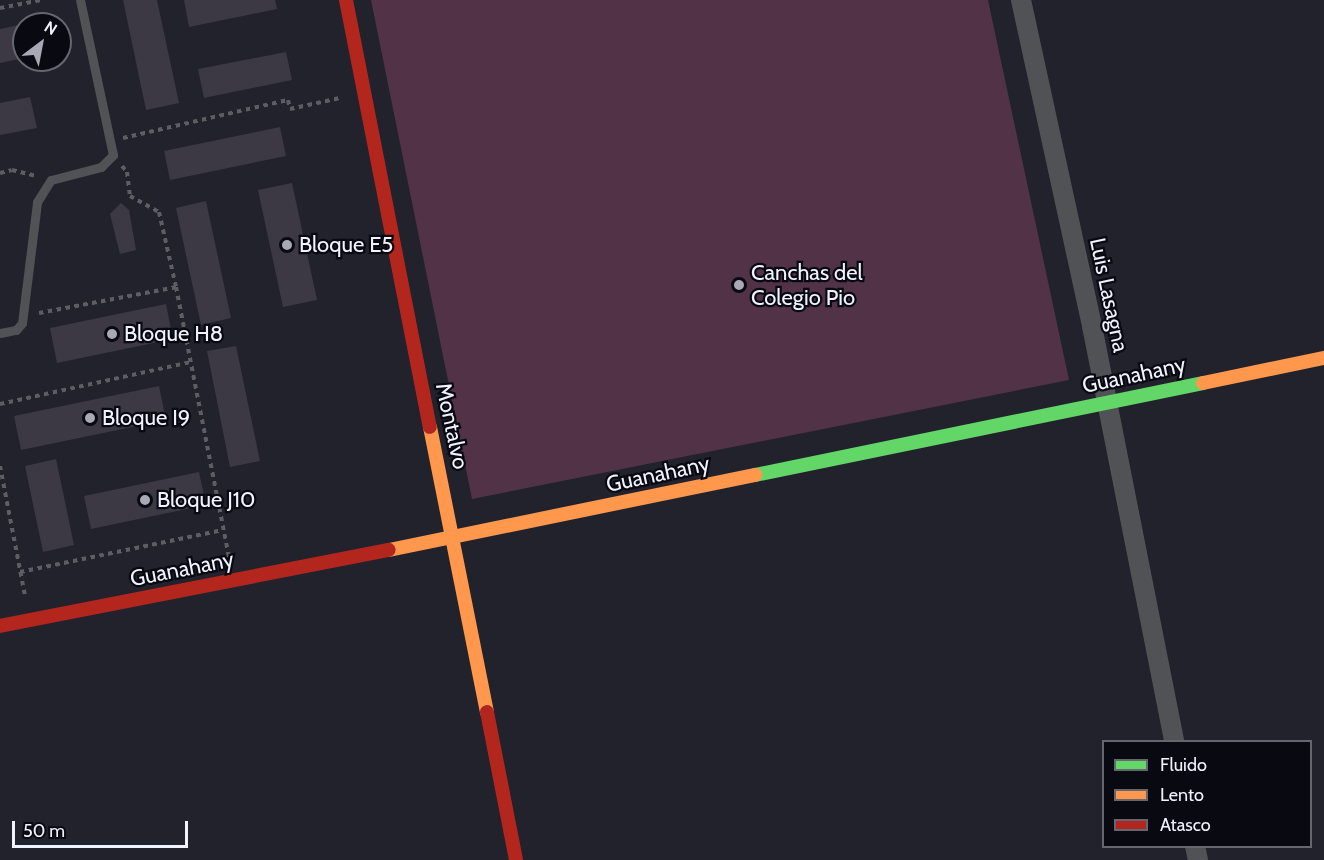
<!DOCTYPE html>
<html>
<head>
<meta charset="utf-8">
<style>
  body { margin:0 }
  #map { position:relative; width:1324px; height:860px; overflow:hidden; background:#21222c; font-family:Cabin,sans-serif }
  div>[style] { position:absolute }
  .green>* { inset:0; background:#513246 }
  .building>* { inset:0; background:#3c3944 }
  .path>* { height:4px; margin-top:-2px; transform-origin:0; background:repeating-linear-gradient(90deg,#5c5e62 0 4.5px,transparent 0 9px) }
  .lane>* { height:9px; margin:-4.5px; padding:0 4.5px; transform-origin:4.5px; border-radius:4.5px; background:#505256 }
  .street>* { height:20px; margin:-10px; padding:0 10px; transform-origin:10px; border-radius:10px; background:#505256 }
  .fast>* { height:14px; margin:-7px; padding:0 7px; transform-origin:7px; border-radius:7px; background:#63d668 }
  .slow>* { height:14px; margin:-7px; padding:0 7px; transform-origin:7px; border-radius:7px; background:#ff974d }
  .jam>* { height:14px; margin:-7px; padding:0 7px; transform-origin:7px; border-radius:7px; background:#b3261e }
  .dots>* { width:16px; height:16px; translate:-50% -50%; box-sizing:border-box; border:3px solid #090a11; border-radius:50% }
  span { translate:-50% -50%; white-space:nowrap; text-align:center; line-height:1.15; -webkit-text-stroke:4.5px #090a11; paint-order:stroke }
  .poi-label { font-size:22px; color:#f0f2fe }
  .left { translate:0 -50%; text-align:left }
  .street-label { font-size:22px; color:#f0f2fe }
  .legend { position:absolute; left:1102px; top:740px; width:210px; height:108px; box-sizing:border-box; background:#090a11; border:2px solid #656770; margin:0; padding:8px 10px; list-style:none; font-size:18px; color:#f0f2fe }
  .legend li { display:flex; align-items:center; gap:12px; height:30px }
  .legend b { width:30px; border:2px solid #656770 }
  .north { position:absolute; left:12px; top:12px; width:60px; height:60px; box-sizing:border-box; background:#090a11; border:2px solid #656770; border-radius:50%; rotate:32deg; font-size:16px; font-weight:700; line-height:24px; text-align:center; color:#f0f2fe }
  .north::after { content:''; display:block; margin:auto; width:21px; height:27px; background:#a8a9b4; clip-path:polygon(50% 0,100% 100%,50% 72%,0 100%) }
  .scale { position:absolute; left:12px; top:821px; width:176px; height:27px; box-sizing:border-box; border:3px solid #f0f2fe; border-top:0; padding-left:8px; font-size:18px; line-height:21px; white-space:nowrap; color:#f0f2fe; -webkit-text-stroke:4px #090a11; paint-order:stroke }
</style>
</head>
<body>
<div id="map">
  <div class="green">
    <i style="clip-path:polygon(371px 0,988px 0,1069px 380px,472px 499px)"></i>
  </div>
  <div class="building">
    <i style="clip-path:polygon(123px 0,157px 0,179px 103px,146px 110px)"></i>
    <i style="clip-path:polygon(184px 0,275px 0,277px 9px,189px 27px)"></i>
    <i style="clip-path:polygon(24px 24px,24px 58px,0 63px,0 29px)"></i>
    <i style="clip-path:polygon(286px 52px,292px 80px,204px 98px,198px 69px)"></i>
    <i style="clip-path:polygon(30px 97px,37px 128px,0 135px,0 103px)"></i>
    <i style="clip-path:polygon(280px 127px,286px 156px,170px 180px,164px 151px)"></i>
    <i style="clip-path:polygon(292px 183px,317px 300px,283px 307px,258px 190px)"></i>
    <i style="clip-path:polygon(206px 201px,231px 318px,201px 325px,176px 208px)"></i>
    <i style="clip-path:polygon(121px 203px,129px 210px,136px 250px,120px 254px,110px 214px)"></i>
    <i style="clip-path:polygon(166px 304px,173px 339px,57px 363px,50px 328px)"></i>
    <i style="clip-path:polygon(236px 346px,260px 461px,230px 467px,207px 351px)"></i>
    <i style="clip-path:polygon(159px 386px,166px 420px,21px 450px,14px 416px)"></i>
    <i style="clip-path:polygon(56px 459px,74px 545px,43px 552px,25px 466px)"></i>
    <i style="clip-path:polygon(199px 472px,206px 505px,91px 529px,84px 496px)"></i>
  </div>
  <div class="path">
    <i style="left:0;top:8px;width:42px;rotate:-11deg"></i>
    <i style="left:123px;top:138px;width:169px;rotate:-13deg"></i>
    <i style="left:288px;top:100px;width:9px;rotate:77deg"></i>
    <i style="left:290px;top:109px;width:51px;rotate:-12.4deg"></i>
    <i style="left:122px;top:166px;width:8px;rotate:50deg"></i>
    <i style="left:127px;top:172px;width:24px;rotate:83deg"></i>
    <i style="left:130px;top:196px;width:33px;rotate:29deg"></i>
    <i style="left:159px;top:212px;width:77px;rotate:77.2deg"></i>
    <i style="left:0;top:173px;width:12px;rotate:-14deg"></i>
    <i style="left:12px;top:170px;width:25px;rotate:14deg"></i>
    <i style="left:39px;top:313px;width:139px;rotate:-10.7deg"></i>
    <i style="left:176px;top:287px;width:276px;rotate:78.9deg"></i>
    <i style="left:0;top:404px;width:196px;rotate:-12.4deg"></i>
    <i style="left:0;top:466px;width:132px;rotate:79.1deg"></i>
    <i style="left:20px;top:572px;width:206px;rotate:-11.7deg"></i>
  </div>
  <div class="lane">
    <i style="left:0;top:333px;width:16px;rotate:-11deg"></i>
    <i style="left:16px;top:330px;width:9px;rotate:-49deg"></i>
    <i style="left:22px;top:323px;width:122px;rotate:-82.9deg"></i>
    <i style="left:37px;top:202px;width:26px;rotate:-58deg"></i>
    <i style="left:51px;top:180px;width:52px;rotate:-14.6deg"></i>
    <i style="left:101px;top:167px;width:17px;rotate:-45deg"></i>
    <i style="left:113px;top:155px;width:158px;rotate:-102deg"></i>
  </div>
  <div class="street">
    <i style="left:1021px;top:0;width:334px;rotate:77.7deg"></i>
    <i style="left:1092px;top:326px;width:424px;rotate:78.8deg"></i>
    <i style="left:1195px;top:846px;width:14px;rotate:78deg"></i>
  </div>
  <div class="fast">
    <i style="left:755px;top:475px;width:457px;rotate:-11.6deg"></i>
  </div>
  <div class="slow">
    <i style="left:1203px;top:383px;width:124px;rotate:-11.7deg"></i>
    <i style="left:430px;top:427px;width:291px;rotate:78.7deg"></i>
    <i style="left:389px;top:550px;width:374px;rotate:-11.6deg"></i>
  </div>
  <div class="jam">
    <i style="left:346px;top:0;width:435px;rotate:78.9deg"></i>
    <i style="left:0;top:626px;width:396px;rotate:-11.1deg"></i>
    <i style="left:487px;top:712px;width:151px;rotate:78.9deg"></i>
  </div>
  <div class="dots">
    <i style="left:287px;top:245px;background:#a8a9b4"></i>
    <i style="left:739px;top:285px;background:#a8a9b4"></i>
    <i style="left:112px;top:334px;background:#a8a9b4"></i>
    <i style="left:90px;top:418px;background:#a8a9b4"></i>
    <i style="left:145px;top:500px;background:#a8a9b4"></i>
  </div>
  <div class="poi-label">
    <span class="left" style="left:299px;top:245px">Bloque E5</span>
    <span class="left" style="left:751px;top:285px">Canchas del<br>Colegio Pio</span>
    <span class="left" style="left:124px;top:334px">Bloque H8</span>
    <span class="left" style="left:102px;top:418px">Bloque I9</span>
    <span class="left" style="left:157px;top:500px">Bloque J10</span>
  </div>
  <div class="street-label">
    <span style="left:1109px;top:295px;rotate:78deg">Luis Lasagna</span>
    <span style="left:1134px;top:375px;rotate:-12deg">Guanahany</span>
    <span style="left:452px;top:426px;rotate:78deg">Montalvo</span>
    <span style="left:658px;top:474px;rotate:-12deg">Guanahany</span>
    <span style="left:182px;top:569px;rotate:-11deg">Guanahany</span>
  </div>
  <ul class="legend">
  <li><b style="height:8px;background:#63d668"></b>Fluido</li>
  <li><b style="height:8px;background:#ff974d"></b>Lento</li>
  <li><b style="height:8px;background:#b3261e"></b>Atasco</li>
  </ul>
  <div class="north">N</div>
  <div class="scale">50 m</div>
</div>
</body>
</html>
